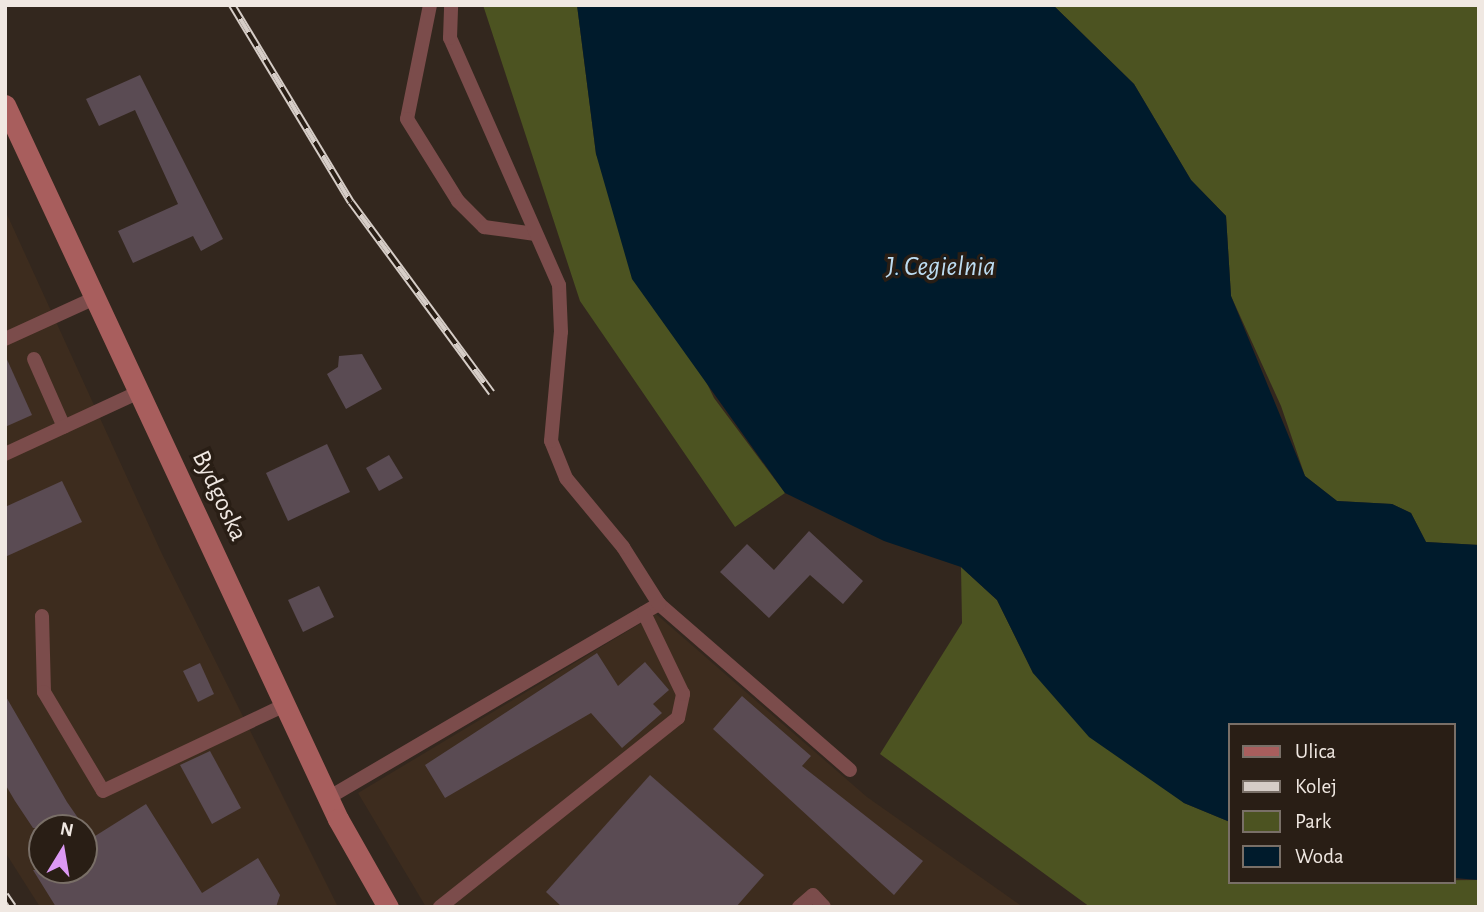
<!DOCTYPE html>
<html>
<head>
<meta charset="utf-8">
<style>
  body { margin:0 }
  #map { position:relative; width:1484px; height:912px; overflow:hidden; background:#33271e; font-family:"Alegreya Sans",sans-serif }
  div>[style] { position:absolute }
  .built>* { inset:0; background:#3d2c1e }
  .green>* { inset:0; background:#4c5321 }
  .water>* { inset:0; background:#001b2c }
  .building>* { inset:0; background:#5a4b53 }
  .lane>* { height:14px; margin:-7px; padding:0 7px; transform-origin:7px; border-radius:7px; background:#7b4c4b }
  .secondary>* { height:21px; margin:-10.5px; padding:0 10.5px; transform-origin:10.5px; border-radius:10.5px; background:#a85e5d }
  .rail>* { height:8px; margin-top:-4px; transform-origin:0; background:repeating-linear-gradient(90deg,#291e15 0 16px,#d6cdc7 0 32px); box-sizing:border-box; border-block:2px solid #d6cdc7 }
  span { translate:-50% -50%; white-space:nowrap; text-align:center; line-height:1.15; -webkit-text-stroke:7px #291e15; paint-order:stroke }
  .street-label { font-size:26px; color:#f0e8e2 }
  .water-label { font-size:28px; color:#bdddf2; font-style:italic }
  .frame { position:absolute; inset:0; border:7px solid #f0e8e2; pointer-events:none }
  .legend { position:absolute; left:1228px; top:723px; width:228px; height:161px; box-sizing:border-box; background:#291e15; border:2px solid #796f67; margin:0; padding:9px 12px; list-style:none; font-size:21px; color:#f0e8e2 }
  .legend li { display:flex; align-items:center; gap:14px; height:35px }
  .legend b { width:35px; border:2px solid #796f67 }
  .north { position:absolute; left:28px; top:814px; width:70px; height:70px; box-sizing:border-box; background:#291e15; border:2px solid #796f67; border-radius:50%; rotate:11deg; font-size:19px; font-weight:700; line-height:28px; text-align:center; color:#f0e8e2 }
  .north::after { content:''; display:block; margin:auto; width:24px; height:32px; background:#dc99f4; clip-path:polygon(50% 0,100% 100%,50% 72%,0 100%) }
</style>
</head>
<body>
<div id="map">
  <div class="built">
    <i style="clip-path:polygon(evenodd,5px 210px,162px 554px,338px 907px,40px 907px,5px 852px,5px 210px,42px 828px,84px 828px,84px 870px,42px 870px,42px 828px)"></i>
    <i style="clip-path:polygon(656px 614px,867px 797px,1023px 907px,426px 907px,358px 793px)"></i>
  </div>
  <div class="green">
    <i style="clip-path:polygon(483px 5px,577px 5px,596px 154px,714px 398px,785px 493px,735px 527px,580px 301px)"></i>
    <i style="clip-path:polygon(1053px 5px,1479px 5px,1479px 545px,1426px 542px,1411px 513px,1392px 504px,1337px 501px,1305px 476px,1281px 406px,1231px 296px,1226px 216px,1191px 180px,1134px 84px)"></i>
    <i style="clip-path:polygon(961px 567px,997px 600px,1033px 673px,1184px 803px,1230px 822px,1230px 882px,1479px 880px,1479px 907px,1090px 907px,880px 754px,962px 623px)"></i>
  </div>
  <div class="water">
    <i style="clip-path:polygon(577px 5px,1053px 5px,1134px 84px,1191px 180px,1226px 216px,1231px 296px,1305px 476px,1337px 501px,1392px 504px,1411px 513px,1426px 542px,1479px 545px,1479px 880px,1454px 878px,1454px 725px,1230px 725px,1230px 822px,1184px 803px,1089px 737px,1033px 673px,997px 600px,961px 567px,884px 541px,785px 493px,632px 279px,596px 154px)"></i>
  </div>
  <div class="building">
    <i style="clip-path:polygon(140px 75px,223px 239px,201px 251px,193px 236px,133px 263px,118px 231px,178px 204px,135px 110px,99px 126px,86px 99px)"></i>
    <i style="clip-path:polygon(362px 354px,382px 389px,346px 409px,327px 374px,338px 367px,339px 356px)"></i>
    <i style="clip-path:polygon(5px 355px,32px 415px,5px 427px)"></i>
    <i style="clip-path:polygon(327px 444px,350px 492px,288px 521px,266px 473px)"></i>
    <i style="clip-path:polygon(389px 455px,403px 478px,379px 491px,366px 468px)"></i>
    <i style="clip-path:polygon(62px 481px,82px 522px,5px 557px,5px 507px)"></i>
    <i style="clip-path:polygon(809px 531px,863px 581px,843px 604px,810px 575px,769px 618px,720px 572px,747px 544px,774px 570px)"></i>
    <i style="clip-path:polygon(319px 586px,334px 617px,303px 632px,288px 600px)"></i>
    <i style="clip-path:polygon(597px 653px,618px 686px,645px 662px,669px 690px,653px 704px,662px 713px,622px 748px,591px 713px,445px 798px,425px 765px)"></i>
    <i style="clip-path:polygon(200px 663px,214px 694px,198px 702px,183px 671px)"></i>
    <i style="clip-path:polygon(5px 695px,67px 802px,85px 828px,33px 828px,15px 801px,5px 784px)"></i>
    <i style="clip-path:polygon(742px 696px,811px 756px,802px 766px,923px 861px,894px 895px,713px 729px)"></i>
    <i style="clip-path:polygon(210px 751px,241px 808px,212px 824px,180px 765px)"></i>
    <i style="clip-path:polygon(650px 775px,764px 875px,736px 907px,562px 907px,546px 892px)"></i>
    <i style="clip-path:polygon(146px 804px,202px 893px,258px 858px,280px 895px,276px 907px,56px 907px,33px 870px,84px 870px,84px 843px)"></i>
  </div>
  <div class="lane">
    <i style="left:430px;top:5px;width:116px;rotate:101.4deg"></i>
    <i style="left:407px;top:119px;width:97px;rotate:58.1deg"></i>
    <i style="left:458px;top:201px;width:37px;rotate:45deg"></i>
    <i style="left:484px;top:227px;width:52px;rotate:7.7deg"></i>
    <i style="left:5px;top:339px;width:99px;rotate:-24.5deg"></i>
    <i style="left:34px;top:359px;width:74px;rotate:66.2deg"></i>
    <i style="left:5px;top:454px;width:148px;rotate:-24.8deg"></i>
    <i style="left:659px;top:604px;width:253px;rotate:41deg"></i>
    <i style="left:42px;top:616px;width:76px;rotate:88.5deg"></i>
    <i style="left:44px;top:692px;width:115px;rotate:59.2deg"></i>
    <i style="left:103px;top:791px;width:201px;rotate:-25.3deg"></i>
    <i style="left:328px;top:798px;width:384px;rotate:-30.4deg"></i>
    <i style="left:659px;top:604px;width:67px;rotate:-122.3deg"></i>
    <i style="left:623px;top:547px;width:89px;rotate:-129.6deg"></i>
    <i style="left:566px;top:478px;width:40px;rotate:-112deg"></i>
    <i style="left:551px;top:441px;width:109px;rotate:-84.8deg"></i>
    <i style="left:561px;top:332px;width:47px;rotate:-92.4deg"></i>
    <i style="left:559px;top:285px;width:270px;rotate:-113.8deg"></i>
    <i style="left:450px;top:38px;width:33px;rotate:-88deg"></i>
    <i style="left:440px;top:907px;width:304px;rotate:-38.5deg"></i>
    <i style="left:678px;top:718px;width:25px;rotate:-78deg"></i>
    <i style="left:683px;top:694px;width:90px;rotate:-115.7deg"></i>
    <i style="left:799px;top:907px;width:18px;rotate:-41deg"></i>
    <i style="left:813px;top:895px;width:16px;rotate:47deg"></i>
  </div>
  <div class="secondary">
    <i style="left:5px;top:105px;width:788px;rotate:65deg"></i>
    <i style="left:338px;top:819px;width:101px;rotate:60.4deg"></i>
  </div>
  <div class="rail">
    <i style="left:232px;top:5px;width:230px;rotate:58.9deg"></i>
    <i style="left:351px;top:202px;width:237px;rotate:53.6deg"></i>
    <i style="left:5px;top:895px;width:14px;rotate:56deg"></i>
  </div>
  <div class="street-label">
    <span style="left:219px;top:496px;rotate:65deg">Bydgoska</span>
  </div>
  <div class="water-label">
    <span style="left:941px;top:267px">J. Cegielnia</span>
  </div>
  <div class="frame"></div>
  <ul class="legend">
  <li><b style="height:9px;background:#a85e5d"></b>Ulica</li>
  <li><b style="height:9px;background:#d6cdc7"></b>Kolej</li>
  <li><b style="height:19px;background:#4c5321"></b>Park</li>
  <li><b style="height:19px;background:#001b2c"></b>Woda</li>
  </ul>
  <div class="north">N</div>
</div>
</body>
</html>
